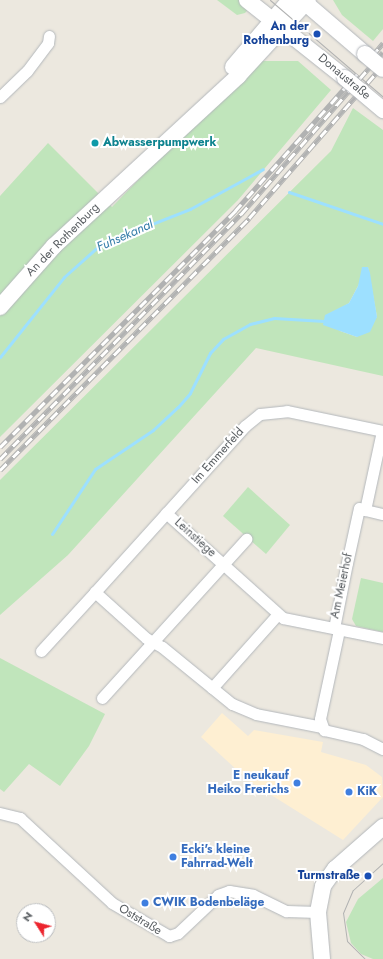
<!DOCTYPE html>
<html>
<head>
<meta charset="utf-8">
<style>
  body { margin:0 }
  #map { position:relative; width:383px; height:959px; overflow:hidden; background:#ece8df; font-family:Jost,sans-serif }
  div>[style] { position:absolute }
  .commercial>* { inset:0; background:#feefd2 }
  .green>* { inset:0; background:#c0e5bb }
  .water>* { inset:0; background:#9de0ff }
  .stream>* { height:3px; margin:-1.5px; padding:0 1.5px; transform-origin:1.5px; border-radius:1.5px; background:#9de0ff }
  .roads { filter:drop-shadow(0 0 1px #b3b7bb) drop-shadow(0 0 1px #b3b7bb) }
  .street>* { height:11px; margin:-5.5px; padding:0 5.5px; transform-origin:5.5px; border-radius:5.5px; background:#fff }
  .secondary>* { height:16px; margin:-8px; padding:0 8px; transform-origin:8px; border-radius:8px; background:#fff }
  .tram>* { height:1px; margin:-0.5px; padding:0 0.5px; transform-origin:0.5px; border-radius:0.5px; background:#b1b2b2 }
  .rail>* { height:4.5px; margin-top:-2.25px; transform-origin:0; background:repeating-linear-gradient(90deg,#fff 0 9px,#b1b2b2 0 18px); box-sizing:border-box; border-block:1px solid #b1b2b2 }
  .bridges { filter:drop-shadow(0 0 1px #b2b6bb) drop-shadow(0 0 1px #b2b6bb) }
  .secondary-bridge>* { height:16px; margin:-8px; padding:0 8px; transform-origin:8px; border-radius:8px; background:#fff }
  .dots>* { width:11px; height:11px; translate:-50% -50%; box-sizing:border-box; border:2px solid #fff; border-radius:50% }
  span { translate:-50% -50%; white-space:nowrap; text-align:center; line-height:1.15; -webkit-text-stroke:4px #fff; paint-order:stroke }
  .transit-label { font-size:12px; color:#164399; font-weight:700 }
  .right { translate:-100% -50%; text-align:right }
  .street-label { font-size:12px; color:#585d61 }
  .culture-label { font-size:12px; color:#0d838f; font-weight:700 }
  .left { translate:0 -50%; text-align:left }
  .shop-label { font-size:12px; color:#366cbe; font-weight:700 }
  .water-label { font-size:13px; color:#367da9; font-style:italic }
  .north { position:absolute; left:16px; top:903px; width:40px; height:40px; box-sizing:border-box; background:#fff; border:1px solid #bcbec0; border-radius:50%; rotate:306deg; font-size:11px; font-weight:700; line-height:16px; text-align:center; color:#585d61 }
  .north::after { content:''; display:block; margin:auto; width:14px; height:18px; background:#ec252e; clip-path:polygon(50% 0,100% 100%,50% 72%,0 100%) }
</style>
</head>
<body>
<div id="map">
  <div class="commercial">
    <i style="clip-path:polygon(222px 713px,248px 736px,254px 730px,323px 742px,321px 752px,366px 765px,382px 777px,383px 797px,343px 840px,249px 781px,201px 737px)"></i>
  </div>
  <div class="green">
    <i style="clip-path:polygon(217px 0,256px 0,245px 13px,237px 15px)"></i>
    <i style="clip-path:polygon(333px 0,383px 0,383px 29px,373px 41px,342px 15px)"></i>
    <i style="clip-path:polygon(253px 61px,298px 61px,331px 90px,238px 200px,0 437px,0 196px,48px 143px,112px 207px)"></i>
    <i style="clip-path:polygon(evenodd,353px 108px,383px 130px,383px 376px,256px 348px,68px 555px,0 615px,0 480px,331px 151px,353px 108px,368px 267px,377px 317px,357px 337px,340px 331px,333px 314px,349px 303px,368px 267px)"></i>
    <i style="clip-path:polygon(248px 487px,290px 525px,266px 554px,223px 516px)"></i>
    <i style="clip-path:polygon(361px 578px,383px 583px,383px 632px,356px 626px,352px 619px)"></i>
    <i style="clip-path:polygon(0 658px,105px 714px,89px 746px,60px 786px,29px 764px,4px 792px,0 789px)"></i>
    <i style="clip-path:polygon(383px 878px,383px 959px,373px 959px,361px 954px,351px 943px,346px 922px,358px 899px)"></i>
  </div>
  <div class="water">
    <i style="clip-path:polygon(362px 267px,368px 267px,370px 273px,377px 317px,370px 332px,357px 337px,323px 325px,325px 315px,349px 303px,358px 286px)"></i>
  </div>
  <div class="stream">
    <i style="left:289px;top:192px;width:99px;rotate:18.8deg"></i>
    <i style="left:0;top:357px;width:102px;rotate:-51.3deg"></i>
    <i style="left:64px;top:277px;width:50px;rotate:-41.7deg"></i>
    <i style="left:101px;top:244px;width:96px;rotate:-21.5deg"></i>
    <i style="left:190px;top:209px;width:83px;rotate:-28.7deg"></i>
    <i style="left:52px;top:534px;width:78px;rotate:-56.5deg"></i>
    <i style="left:95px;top:469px;width:70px;rotate:-33.9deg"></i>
    <i style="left:153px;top:430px;width:34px;rotate:-43deg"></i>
    <i style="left:178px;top:407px;width:18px;rotate:-49deg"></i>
    <i style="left:190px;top:393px;width:45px;rotate:-63.4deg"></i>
    <i style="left:210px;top:353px;width:19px;rotate:-47deg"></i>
    <i style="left:223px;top:339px;width:31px;rotate:-29deg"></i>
    <i style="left:250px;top:324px;width:25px;rotate:-14deg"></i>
    <i style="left:274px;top:318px;width:50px;rotate:3.4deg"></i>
  </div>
  <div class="roads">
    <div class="street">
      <i style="left:0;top:97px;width:37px;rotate:-44deg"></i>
      <i style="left:27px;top:71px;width:35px;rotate:-53deg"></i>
      <i style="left:48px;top:43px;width:7px;rotate:-82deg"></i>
      <i style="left:382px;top:431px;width:81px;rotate:102.1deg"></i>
      <i style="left:365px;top:510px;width:6px;rotate:-162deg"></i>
      <i style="left:359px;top:508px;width:56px;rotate:102.3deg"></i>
      <i style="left:347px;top:563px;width:66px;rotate:101.3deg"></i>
      <i style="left:334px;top:628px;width:5px;rotate:22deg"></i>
      <i style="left:339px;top:630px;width:91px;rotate:102.1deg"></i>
      <i style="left:320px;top:719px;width:12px;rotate:70deg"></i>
      <i style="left:324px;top:730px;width:40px;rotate:13deg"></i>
      <i style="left:363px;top:739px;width:22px;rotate:27deg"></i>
      <i style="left:365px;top:510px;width:18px;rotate:13deg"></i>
      <i style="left:166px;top:513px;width:157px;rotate:41.9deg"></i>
      <i style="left:283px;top:618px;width:102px;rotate:11.3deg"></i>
      <i style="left:41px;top:651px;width:80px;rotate:-47.5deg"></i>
      <i style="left:212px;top:688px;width:99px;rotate:-48.3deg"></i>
      <i style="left:102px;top:698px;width:215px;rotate:-47.8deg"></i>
      <i style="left:322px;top:727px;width:67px;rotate:-168.9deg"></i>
      <i style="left:256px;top:714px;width:26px;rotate:-157deg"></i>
      <i style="left:232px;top:704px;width:90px;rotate:-140.8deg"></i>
      <i style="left:162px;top:647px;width:18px;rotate:-151deg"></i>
      <i style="left:146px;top:638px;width:69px;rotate:-138deg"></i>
      <i style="left:95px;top:592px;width:224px;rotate:-47.9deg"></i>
      <i style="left:245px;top:426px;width:19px;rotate:-39deg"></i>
      <i style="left:260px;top:414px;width:27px;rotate:-6deg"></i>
      <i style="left:287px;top:411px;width:98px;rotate:11.8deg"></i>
      <i style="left:0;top:813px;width:21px;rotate:14deg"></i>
      <i style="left:20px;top:818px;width:125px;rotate:42.7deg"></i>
      <i style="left:112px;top:903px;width:66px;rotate:30.1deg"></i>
      <i style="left:169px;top:936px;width:9px;rotate:-18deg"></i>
      <i style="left:178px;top:933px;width:55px;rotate:-43.5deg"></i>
      <i style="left:218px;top:895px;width:12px;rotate:-20deg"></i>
      <i style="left:229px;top:891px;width:24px;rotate:9deg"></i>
      <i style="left:253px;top:895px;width:37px;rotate:26deg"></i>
      <i style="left:286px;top:911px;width:32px;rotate:2deg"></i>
    </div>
    <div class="secondary">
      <i style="left:247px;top:0;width:125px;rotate:38.5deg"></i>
      <i style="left:302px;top:0;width:83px;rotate:40.6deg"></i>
      <i style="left:233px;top:67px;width:88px;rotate:-49.6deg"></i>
      <i style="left:0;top:307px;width:81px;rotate:-48.5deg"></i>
      <i style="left:54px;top:246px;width:251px;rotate:-42.7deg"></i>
      <i style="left:238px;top:76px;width:103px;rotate:-47.4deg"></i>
      <i style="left:322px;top:959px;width:47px;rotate:-94.9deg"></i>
      <i style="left:318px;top:912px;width:26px;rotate:-79deg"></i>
      <i style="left:323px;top:886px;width:21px;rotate:-55deg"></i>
      <i style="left:335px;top:869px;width:64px;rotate:-41.2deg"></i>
    </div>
  </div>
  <div class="tram">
    <i style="left:270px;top:0;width:149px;rotate:40.6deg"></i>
    <i style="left:365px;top:959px;width:25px;rotate:-135deg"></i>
    <i style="left:347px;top:941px;width:28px;rotate:-98deg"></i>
    <i style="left:343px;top:913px;width:25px;rotate:-67deg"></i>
    <i style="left:353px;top:890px;width:40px;rotate:-42deg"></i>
  </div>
  <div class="rail">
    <i style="left:372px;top:56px;width:17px;rotate:-50deg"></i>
    <i style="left:0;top:447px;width:333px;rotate:-45.1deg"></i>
    <i style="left:235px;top:211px;width:183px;rotate:-48.3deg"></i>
    <i style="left:0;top:459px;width:344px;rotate:-45.5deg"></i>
    <i style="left:241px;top:214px;width:215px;rotate:-48.8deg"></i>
    <i style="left:0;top:470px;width:354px;rotate:-45.3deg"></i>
    <i style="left:249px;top:218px;width:203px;rotate:-48.8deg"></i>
  </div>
  <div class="bridges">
    <div class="secondary-bridge">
      <i style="left:365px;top:54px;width:23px;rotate:40deg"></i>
      <i style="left:345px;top:78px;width:50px;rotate:40.1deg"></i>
    </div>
  </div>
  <div class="dots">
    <i style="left:317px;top:34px;background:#1a4fb4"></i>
    <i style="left:95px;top:143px;background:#0f9aa8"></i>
    <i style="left:297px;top:783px;background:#3f7fe0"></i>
    <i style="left:349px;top:792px;background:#3f7fe0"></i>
    <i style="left:173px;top:857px;background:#3f7fe0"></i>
    <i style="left:368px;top:876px;background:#1a4fb4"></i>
    <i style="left:145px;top:903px;background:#3f7fe0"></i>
  </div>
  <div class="transit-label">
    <span class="right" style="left:309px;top:34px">An der<br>Rothenburg</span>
    <span class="right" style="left:360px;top:876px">Turmstraße</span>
  </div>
  <div class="street-label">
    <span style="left:344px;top:77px;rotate:40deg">Donaustraße</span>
    <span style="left:63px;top:240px;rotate:-45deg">An der Rothenburg</span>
    <span style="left:218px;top:456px;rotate:-48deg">Im Emmerfeld</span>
    <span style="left:195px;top:538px;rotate:42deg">Leinstiege</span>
    <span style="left:342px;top:586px;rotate:-78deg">Am Meierhof</span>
    <span style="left:140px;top:920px;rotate:31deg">Oststraße</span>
  </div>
  <div class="culture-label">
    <span class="left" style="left:103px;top:143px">Abwasserpumpwerk</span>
  </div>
  <div class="shop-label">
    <span class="right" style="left:289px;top:783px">E neukauf<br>Heiko Frerichs</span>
    <span class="left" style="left:357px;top:792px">KiK</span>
    <span class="left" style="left:181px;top:857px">Ecki's kleine<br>Fahrrad-Welt</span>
    <span class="left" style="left:153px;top:903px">CWIK Bodenbeläge</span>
  </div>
  <div class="water-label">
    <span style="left:125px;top:236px;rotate:-24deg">Fuhsekanal</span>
  </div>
  <div class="north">N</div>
</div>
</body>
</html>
